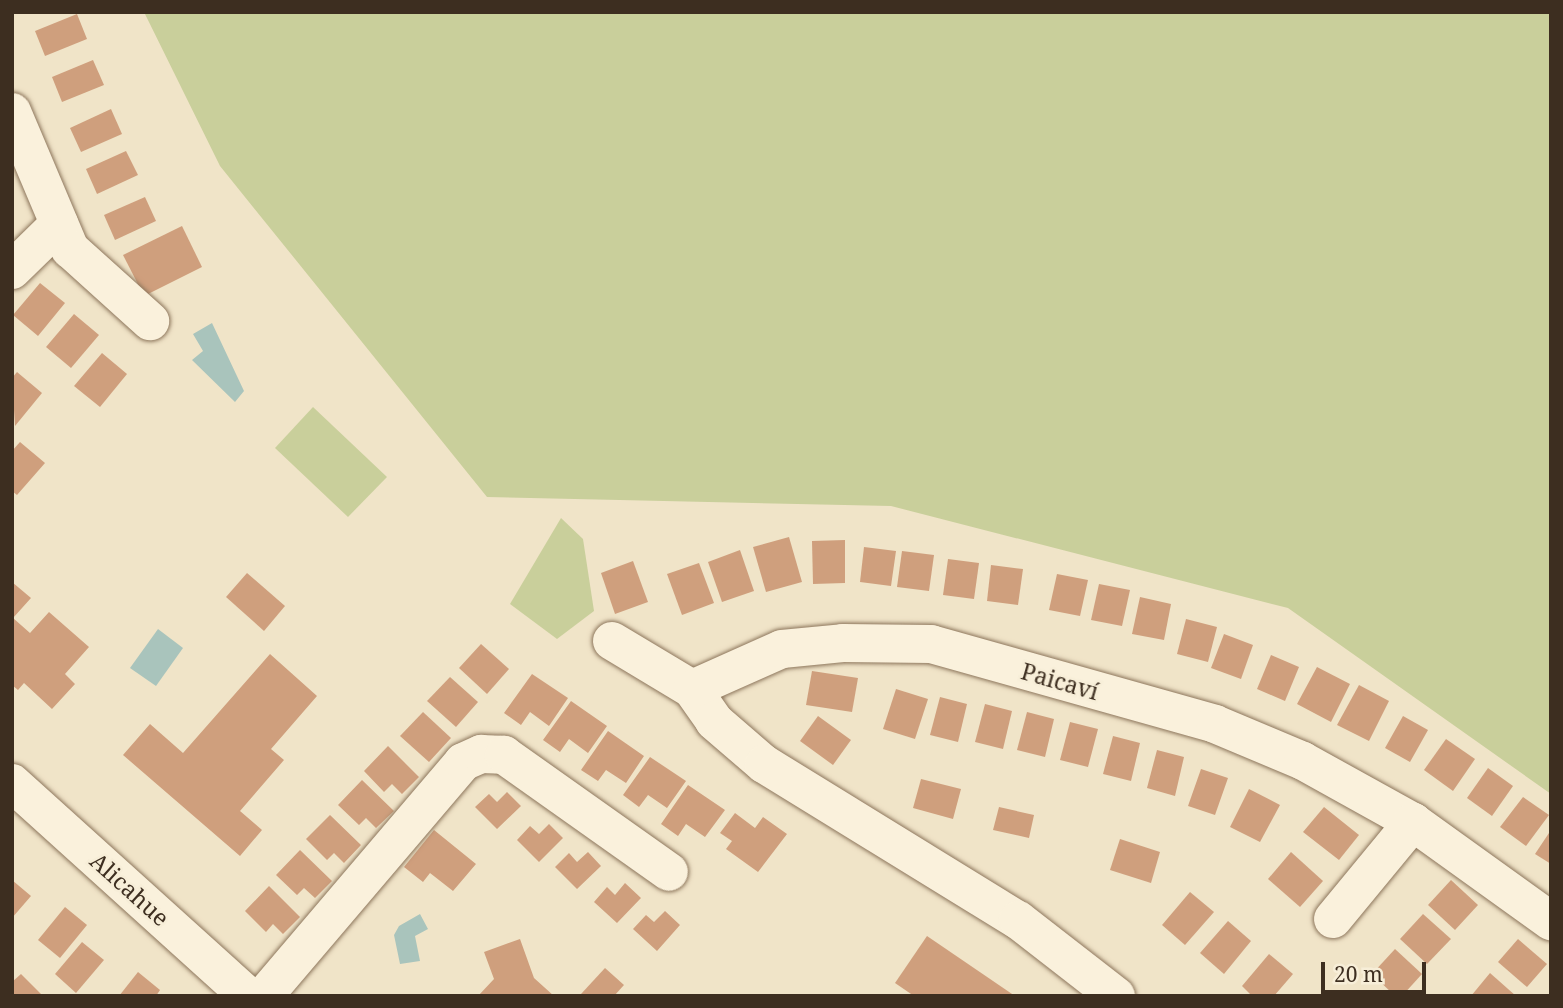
<!DOCTYPE html>
<html>
<head>
<meta charset="utf-8">
<style>
  body { margin:0 }
  #map { position:relative; width:1563px; height:1008px; overflow:hidden; background:#f0e4c8; font-family:"Noto Serif",serif }
  div>[style] { position:absolute }
  .green>* { inset:0; background:#c9cf9b }
  .water>* { inset:0; background:#a9c4bc }
  .building>* { inset:0; background:#cf9f7d }
  .roads { filter:drop-shadow(0 0 2px #8d765c) drop-shadow(0 0 2px #8d765c) }
  .street>* { height:38px; margin:-19px; padding:0 19px; transform-origin:19px; border-radius:19px; background:#faf1dc }
  span { translate:-50% -50%; white-space:nowrap; text-align:center; line-height:1.15; -webkit-text-stroke:5px #f7eed8; paint-order:stroke }
  .street-label { font-size:23px; color:#3d2e20 }
  .frame { position:absolute; inset:0; border:14px solid #3d2e20; pointer-events:none }
  .scale { position:absolute; left:1321px; top:962px; width:105px; height:32px; box-sizing:border-box; border:4px solid #3d2e20; border-top:0; padding-left:9px; font-size:21px; line-height:24px; white-space:nowrap; color:#3d2e20; -webkit-text-stroke:5px #f7eed8; paint-order:stroke }
</style>
</head>
<body>
<div id="map">
  <div class="green">
    <i style="clip-path:polygon(144px 12px,1551px 12px,1551px 794px,1288px 608px,891px 506px,487px 497px,220px 166px)"></i>
    <i style="clip-path:polygon(313px 407px,387px 477px,348px 517px,275px 448px)"></i>
    <i style="clip-path:polygon(561px 518px,583px 539px,594px 611px,557px 639px,510px 604px)"></i>
  </div>
  <div class="water">
    <i style="clip-path:polygon(212px 323px,244px 391px,235px 402px,192px 360px,203px 351px,193px 334px)"></i>
    <i style="clip-path:polygon(158px 629px,183px 648px,156px 686px,130px 668px)"></i>
    <i style="clip-path:polygon(420px 914px,428px 929px,415px 936px,420px 961px,400px 964px,394px 935px,399px 926px)"></i>
  </div>
  <div class="building">
    <i style="clip-path:polygon(77px 14px,87px 39px,45px 56px,35px 31px)"></i>
    <i style="clip-path:polygon(93px 60px,104px 85px,62px 102px,52px 77px)"></i>
    <i style="clip-path:polygon(111px 109px,122px 134px,81px 152px,70px 128px)"></i>
    <i style="clip-path:polygon(126px 151px,138px 175px,97px 194px,86px 169px)"></i>
    <i style="clip-path:polygon(145px 197px,156px 221px,115px 240px,104px 215px)"></i>
    <i style="clip-path:polygon(182px 226px,202px 267px,144px 296px,123px 255px)"></i>
    <i style="clip-path:polygon(40px 283px,65px 303px,38px 336px,13px 315px)"></i>
    <i style="clip-path:polygon(74px 314px,99px 335px,71px 368px,46px 347px)"></i>
    <i style="clip-path:polygon(102px 353px,127px 374px,100px 407px,74px 386px)"></i>
    <i style="clip-path:polygon(17px 372px,42px 393px,15px 426px,12px 378px)"></i>
    <i style="clip-path:polygon(20px 442px,45px 463px,17px 495px,12px 491px,12px 451px)"></i>
    <i style="clip-path:polygon(789px 537px,802px 582px,766px 592px,753px 547px)"></i>
    <i style="clip-path:polygon(845px 540px,845px 583px,813px 584px,812px 541px)"></i>
    <i style="clip-path:polygon(864px 547px,896px 551px,891px 586px,860px 582px)"></i>
    <i style="clip-path:polygon(740px 550px,754px 591px,722px 602px,708px 562px)"></i>
    <i style="clip-path:polygon(902px 551px,934px 555px,929px 591px,897px 587px)"></i>
    <i style="clip-path:polygon(948px 559px,979px 563px,974px 599px,943px 595px)"></i>
    <i style="clip-path:polygon(633px 561px,648px 602px,615px 614px,601px 573px)"></i>
    <i style="clip-path:polygon(699px 563px,714px 603px,682px 615px,667px 574px)"></i>
    <i style="clip-path:polygon(991px 565px,1023px 569px,1018px 605px,987px 601px)"></i>
    <i style="clip-path:polygon(247px 573px,285px 606px,264px 631px,226px 597px)"></i>
    <i style="clip-path:polygon(1057px 574px,1088px 580px,1080px 616px,1049px 610px)"></i>
    <i style="clip-path:polygon(12px 582px,31px 598px,13px 618px,30px 633px,49px 612px,89px 647px,65px 674px,75px 684px,52px 709px,24px 683px,18px 690px,12px 685px)"></i>
    <i style="clip-path:polygon(1099px 584px,1130px 590px,1122px 626px,1091px 620px)"></i>
    <i style="clip-path:polygon(1140px 597px,1171px 604px,1164px 640px,1132px 634px)"></i>
    <i style="clip-path:polygon(1186px 619px,1217px 627px,1208px 662px,1177px 654px)"></i>
    <i style="clip-path:polygon(1224px 634px,1253px 645px,1241px 679px,1211px 668px)"></i>
    <i style="clip-path:polygon(481px 644px,509px 669px,487px 694px,459px 668px)"></i>
    <i style="clip-path:polygon(270px 654px,317px 696px,271px 749px,284px 760px,240px 811px,262px 830px,240px 856px,123px 755px,150px 724px,183px 753px)"></i>
    <i style="clip-path:polygon(1271px 655px,1299px 667px,1285px 701px,1257px 689px)"></i>
    <i style="clip-path:polygon(1317px 667px,1350px 684px,1331px 722px,1297px 704px)"></i>
    <i style="clip-path:polygon(812px 671px,858px 678px,852px 712px,806px 705px)"></i>
    <i style="clip-path:polygon(532px 674px,568px 698px,549px 726px,530px 712px,521px 725px,504px 713px)"></i>
    <i style="clip-path:polygon(450px 677px,478px 702px,456px 727px,427px 701px)"></i>
    <i style="clip-path:polygon(1359px 685px,1389px 701px,1369px 741px,1337px 725px)"></i>
    <i style="clip-path:polygon(896px 689px,928px 699px,915px 739px,883px 729px)"></i>
    <i style="clip-path:polygon(940px 697px,967px 704px,958px 742px,930px 735px)"></i>
    <i style="clip-path:polygon(571px 701px,607px 726px,588px 753px,569px 739px,560px 752px,543px 740px)"></i>
    <i style="clip-path:polygon(985px 704px,1012px 711px,1003px 749px,975px 742px)"></i>
    <i style="clip-path:polygon(423px 712px,451px 738px,429px 762px,400px 736px)"></i>
    <i style="clip-path:polygon(1027px 712px,1054px 719px,1045px 757px,1017px 750px)"></i>
    <i style="clip-path:polygon(818px 716px,851px 740px,833px 765px,800px 741px)"></i>
    <i style="clip-path:polygon(1403px 716px,1428px 730px,1410px 762px,1385px 748px)"></i>
    <i style="clip-path:polygon(1070px 722px,1098px 729px,1088px 767px,1060px 760px)"></i>
    <i style="clip-path:polygon(608px 731px,644px 756px,626px 783px,606px 770px,598px 781px,581px 770px)"></i>
    <i style="clip-path:polygon(1113px 736px,1140px 743px,1131px 781px,1103px 774px)"></i>
    <i style="clip-path:polygon(1446px 739px,1475px 759px,1453px 791px,1424px 770px)"></i>
    <i style="clip-path:polygon(388px 746px,419px 777px,402px 794px,392px 784px,384px 792px,364px 771px)"></i>
    <i style="clip-path:polygon(1157px 750px,1184px 757px,1175px 796px,1147px 788px)"></i>
    <i style="clip-path:polygon(650px 757px,686px 781px,667px 808px,648px 795px,639px 807px,623px 795px)"></i>
    <i style="clip-path:polygon(1488px 768px,1513px 786px,1492px 816px,1467px 798px)"></i>
    <i style="clip-path:polygon(1201px 769px,1228px 778px,1215px 815px,1188px 806px)"></i>
    <i style="clip-path:polygon(921px 779px,961px 789px,953px 819px,913px 808px)"></i>
    <i style="clip-path:polygon(362px 780px,394px 811px,376px 828px,366px 818px,359px 825px,338px 805px)"></i>
    <i style="clip-path:polygon(688px 785px,725px 810px,705px 837px,686px 824px,678px 836px,661px 824px)"></i>
    <i style="clip-path:polygon(1249px 789px,1280px 805px,1260px 842px,1230px 827px)"></i>
    <i style="clip-path:polygon(507px 792px,521px 806px,497px 829px,475px 807px,489px 794px,497px 802px)"></i>
    <i style="clip-path:polygon(1523px 797px,1549px 815px,1526px 846px,1500px 827px)"></i>
    <i style="clip-path:polygon(999px 807px,1034px 815px,1029px 838px,993px 830px)"></i>
    <i style="clip-path:polygon(1324px 807px,1359px 835px,1339px 860px,1303px 832px)"></i>
    <i style="clip-path:polygon(735px 813px,755px 828px,763px 817px,787px 834px,758px 872px,726px 849px,732px 841px,720px 833px)"></i>
    <i style="clip-path:polygon(330px 815px,361px 845px,344px 863px,334px 853px,327px 860px,306px 839px)"></i>
    <i style="clip-path:polygon(549px 824px,563px 838px,539px 862px,517px 840px,530px 826px,539px 834px)"></i>
    <i style="clip-path:polygon(434px 830px,476px 864px,453px 891px,430px 873px,423px 882px,404px 867px)"></i>
    <i style="clip-path:polygon(1551px 830px,1551px 864px,1535px 854px)"></i>
    <i style="clip-path:polygon(1120px 839px,1160px 852px,1151px 883px,1110px 870px)"></i>
    <i style="clip-path:polygon(300px 850px,332px 881px,315px 898px,304px 888px,297px 895px,276px 875px)"></i>
    <i style="clip-path:polygon(588px 852px,601px 866px,577px 889px,555px 867px,569px 853px,577px 862px)"></i>
    <i style="clip-path:polygon(1291px 852px,1323px 881px,1300px 907px,1268px 879px)"></i>
    <i style="clip-path:polygon(12px 880px,31px 896px,12px 918px)"></i>
    <i style="clip-path:polygon(1451px 880px,1478px 905px,1455px 930px,1428px 905px)"></i>
    <i style="clip-path:polygon(625px 883px,641px 898px,617px 923px,594px 902px,607px 887px,615px 895px)"></i>
    <i style="clip-path:polygon(269px 886px,300px 917px,283px 934px,273px 924px,266px 932px,245px 911px)"></i>
    <i style="clip-path:polygon(1190px 892px,1214px 912px,1185px 945px,1162px 925px)"></i>
    <i style="clip-path:polygon(65px 907px,87px 925px,60px 958px,38px 940px)"></i>
    <i style="clip-path:polygon(665px 911px,680px 925px,657px 951px,633px 929px,646px 915px,654px 922px)"></i>
    <i style="clip-path:polygon(1423px 914px,1451px 939px,1427px 964px,1400px 939px)"></i>
    <i style="clip-path:polygon(1228px 921px,1251px 941px,1224px 974px,1200px 953px)"></i>
    <i style="clip-path:polygon(927px 936px,1015px 996px,914px 996px,895px 983px)"></i>
    <i style="clip-path:polygon(520px 939px,534px 978px,554px 996px,478px 996px,494px 979px,484px 952px)"></i>
    <i style="clip-path:polygon(1518px 939px,1547px 964px,1527px 987px,1498px 962px)"></i>
    <i style="clip-path:polygon(82px 942px,104px 960px,76px 993px,55px 974px)"></i>
    <i style="clip-path:polygon(1395px 949px,1422px 974px,1402px 996px,1395px 996px,1372px 974px)"></i>
    <i style="clip-path:polygon(1269px 954px,1293px 974px,1274px 996px,1252px 996px,1242px 986px)"></i>
    <i style="clip-path:polygon(605px 968px,624px 985px,614px 996px,584px 996px,581px 994px)"></i>
    <i style="clip-path:polygon(138px 972px,160px 990px,156px 996px,119px 996px)"></i>
    <i style="clip-path:polygon(1490px 973px,1516px 996px,1471px 996px)"></i>
    <i style="clip-path:polygon(21px 974px,43px 996px,12px 996px,12px 982px)"></i>
  </div>
  <div class="roads">
    <div class="street">
      <i style="left:12px;top:112px;width:149px;rotate:67.1deg"></i>
      <i style="left:70px;top:249px;width:108px;rotate:42deg"></i>
      <i style="left:12px;top:270px;width:66px;rotate:-44.4deg"></i>
      <i style="left:612px;top:641px;width:93px;rotate:31deg"></i>
      <i style="left:692px;top:689px;width:39px;rotate:55deg"></i>
      <i style="left:714px;top:721px;width:66px;rotate:40.7deg"></i>
      <i style="left:764px;top:764px;width:298px;rotate:31.6deg"></i>
      <i style="left:1018px;top:920px;width:124px;rotate:37.8deg"></i>
      <i style="left:692px;top:689px;width:98px;rotate:-24deg"></i>
      <i style="left:782px;top:649px;width:61px;rotate:-5.6deg"></i>
      <i style="left:843px;top:643px;width:88px;rotate:0.7deg"></i>
      <i style="left:931px;top:644px;width:295px;rotate:15.7deg"></i>
      <i style="left:1215px;top:724px;width:95px;rotate:22.8deg"></i>
      <i style="left:1303px;top:761px;width:126px;rotate:29deg"></i>
      <i style="left:1413px;top:822px;width:170px;rotate:35.7deg"></i>
      <i style="left:12px;top:783px;width:318px;rotate:42.1deg"></i>
      <i style="left:1333px;top:919px;width:126px;rotate:-50.5deg"></i>
      <i style="left:264px;top:996px;width:307px;rotate:-49.6deg"></i>
      <i style="left:463px;top:762px;width:20px;rotate:-24deg"></i>
      <i style="left:481px;top:754px;width:23px;rotate:2deg"></i>
      <i style="left:504px;top:755px;width:202px;rotate:35.3deg"></i>
    </div>
  </div>
  <div class="street-label">
    <span style="left:1060px;top:681px;rotate:16deg">Paicaví</span>
    <span style="left:130px;top:889px;rotate:42deg">Alicahue</span>
  </div>
  <div class="frame"></div>
  <div class="scale">20 m</div>
</div>
</body>
</html>
